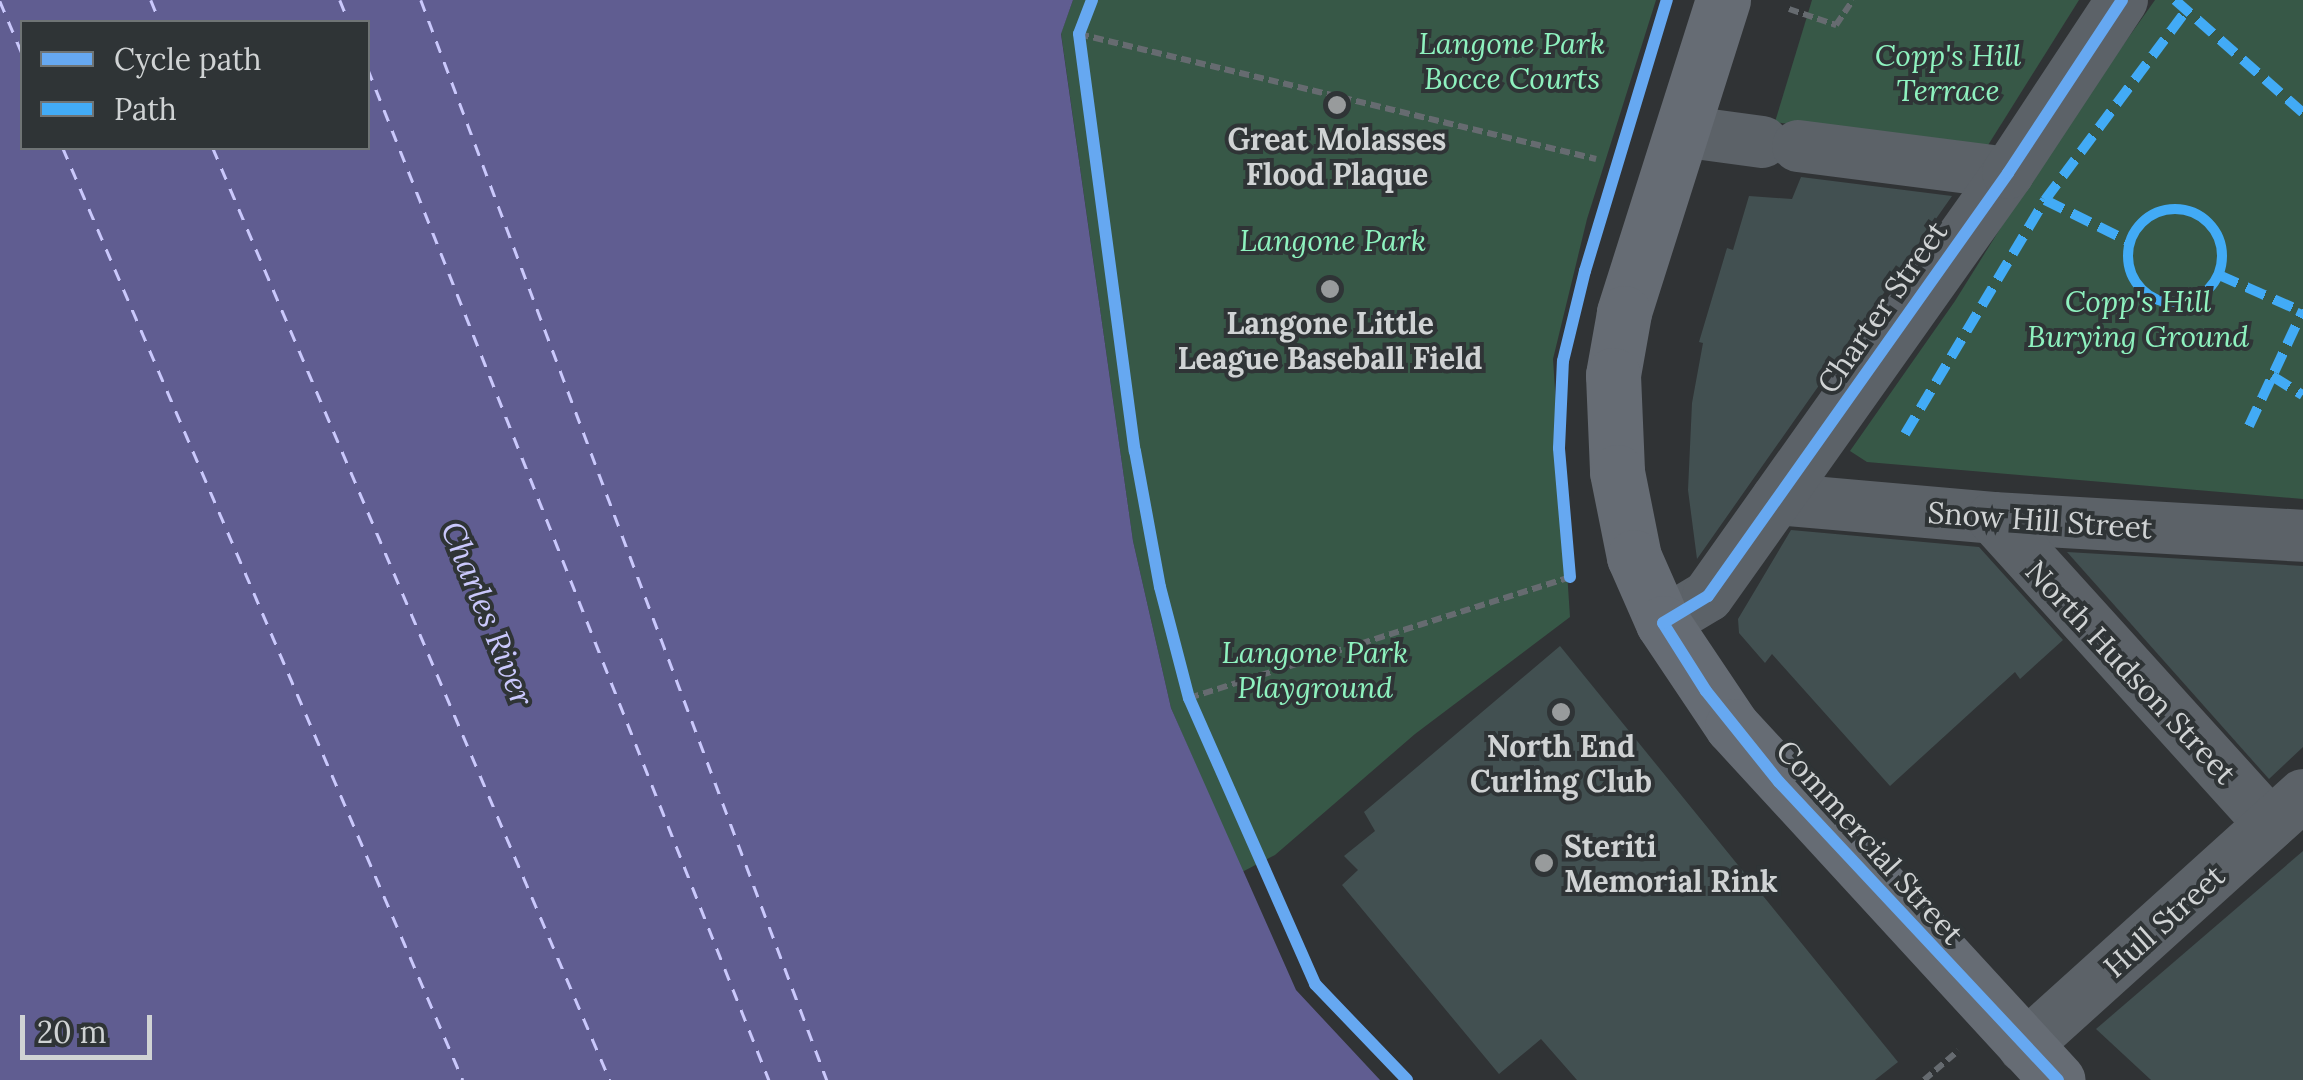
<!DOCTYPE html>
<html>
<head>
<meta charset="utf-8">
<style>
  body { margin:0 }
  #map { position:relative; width:2303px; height:1080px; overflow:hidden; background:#303335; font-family:Lora,serif }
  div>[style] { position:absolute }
  .green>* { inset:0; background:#375847 }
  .water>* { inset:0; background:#605d91 }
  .ferry>* { height:2.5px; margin-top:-1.25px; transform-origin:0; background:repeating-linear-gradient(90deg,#cac8fc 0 12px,transparent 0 22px) }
  .building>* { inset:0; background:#425051 }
  .path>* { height:6px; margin-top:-3px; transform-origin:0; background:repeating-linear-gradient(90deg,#666b70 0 10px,transparent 0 15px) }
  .minor>* { height:52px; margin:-26px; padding:0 26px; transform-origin:26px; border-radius:26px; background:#5c6268 }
  .secondary>* { height:55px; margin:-27.5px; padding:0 27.5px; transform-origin:27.5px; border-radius:27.5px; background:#666c74 }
  .quiet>* { height:10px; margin-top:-5px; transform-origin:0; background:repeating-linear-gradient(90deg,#42abf6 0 20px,transparent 0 30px) }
  .quiet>.ring { margin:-5px; padding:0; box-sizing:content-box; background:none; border:10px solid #42abf6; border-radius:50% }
  .cycleway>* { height:12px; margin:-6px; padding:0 6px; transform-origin:6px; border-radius:6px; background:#66a8f1 }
  .dots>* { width:28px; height:28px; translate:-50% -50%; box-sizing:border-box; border:5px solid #2f3436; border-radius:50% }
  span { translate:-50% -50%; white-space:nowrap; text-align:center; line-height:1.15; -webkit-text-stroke:8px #2f3436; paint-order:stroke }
  .park-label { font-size:30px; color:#8ef2bf; font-style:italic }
  .poi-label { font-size:30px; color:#d0d3d4; font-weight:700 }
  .left { translate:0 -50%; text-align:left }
  .street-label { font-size:30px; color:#d0d3d4 }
  .water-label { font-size:32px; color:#cac8fc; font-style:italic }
  .legend { position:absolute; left:20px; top:20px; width:350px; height:130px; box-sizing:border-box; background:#2f3436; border:2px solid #6f7475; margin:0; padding:12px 18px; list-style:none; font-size:30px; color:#d0d3d4 }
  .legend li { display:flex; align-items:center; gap:20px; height:50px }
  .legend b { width:50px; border:2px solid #6f7475 }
  .scale { position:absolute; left:20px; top:1015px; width:132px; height:45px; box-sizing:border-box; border:5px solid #d0d3d4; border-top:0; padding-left:12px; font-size:30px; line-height:35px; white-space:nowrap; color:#d0d3d4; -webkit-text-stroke:8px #2f3436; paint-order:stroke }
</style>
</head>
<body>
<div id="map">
  <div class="green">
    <i style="clip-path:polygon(1073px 0,1656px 0,1587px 219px,1553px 359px,1570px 617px,1415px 734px,1275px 855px,1242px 872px,1171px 708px,1133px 541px,1061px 33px)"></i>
    <i style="clip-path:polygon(1812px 0,2079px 0,1985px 150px,1775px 122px)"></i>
    <i style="clip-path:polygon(2155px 0,2303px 0,2303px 499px,1867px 462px,1850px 451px,1955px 301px,2053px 144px)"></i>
  </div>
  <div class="water">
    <i style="clip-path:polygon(evenodd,0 0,1073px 0,1061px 34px,1133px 541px,1171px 708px,1296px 990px,1380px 1080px,0 1080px,0 0,22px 22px,368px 22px,368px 148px,22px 148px,22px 22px)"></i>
  </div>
  <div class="ferry">
    <i style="left:151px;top:0;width:24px;rotate:68deg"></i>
    <i style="left:340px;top:0;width:24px;rotate:68deg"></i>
    <i style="left:421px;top:0;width:1154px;rotate:69.4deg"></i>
    <i style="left:0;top:1px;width:56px;rotate:67.1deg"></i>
    <i style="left:368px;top:69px;width:1088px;rotate:68.36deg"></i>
    <i style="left:63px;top:148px;width:1014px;rotate:66.77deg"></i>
    <i style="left:213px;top:148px;width:1013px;rotate:66.93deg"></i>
  </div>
  <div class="building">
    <i style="clip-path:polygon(1801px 177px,1952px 196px,1697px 559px,1688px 490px,1692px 403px,1703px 343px,1699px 342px,1727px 248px,1733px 250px,1749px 196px,1792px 199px)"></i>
    <i style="clip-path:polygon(1791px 530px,1979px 547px,2063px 640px,2020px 679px,2015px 672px,1890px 786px,1772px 654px,1765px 663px,1739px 633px,1738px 619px)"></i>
    <i style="clip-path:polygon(2067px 552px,2303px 566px,2303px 747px,2269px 779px)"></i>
    <i style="clip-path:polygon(1560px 646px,1898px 1062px,1875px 1080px,1577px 1080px,1541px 1039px,1499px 1074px,1342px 885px,1358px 870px,1344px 856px,1375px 831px,1364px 812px)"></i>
    <i style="clip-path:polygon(2303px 851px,2303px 1080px,2151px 1080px,2096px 1029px)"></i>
  </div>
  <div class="path">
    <i style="left:1092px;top:0;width:36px;rotate:111deg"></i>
    <i style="left:1079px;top:34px;width:421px;rotate:82.4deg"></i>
    <i style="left:1135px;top:451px;width:138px;rotate:79.6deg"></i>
    <i style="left:1160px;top:587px;width:115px;rotate:75.4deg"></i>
    <i style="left:1189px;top:698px;width:313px;rotate:66.2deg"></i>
    <i style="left:1315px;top:984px;width:133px;rotate:46.2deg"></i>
    <i style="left:1789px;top:9px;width:50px;rotate:18.8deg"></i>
    <i style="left:1836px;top:25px;width:30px;rotate:-56deg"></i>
    <i style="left:1079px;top:34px;width:532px;rotate:13.59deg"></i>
    <i style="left:1189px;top:698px;width:400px;rotate:-17.6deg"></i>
    <i style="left:1924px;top:1080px;width:45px;rotate:-40.5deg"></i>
  </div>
  <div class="minor">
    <i style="left:1681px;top:131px;width:82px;rotate:7.7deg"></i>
    <i style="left:1798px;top:146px;width:212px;rotate:7.3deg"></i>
    <i style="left:1777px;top:499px;width:217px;rotate:5deg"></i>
    <i style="left:1993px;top:518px;width:311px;rotate:3.3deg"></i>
    <i style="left:1993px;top:518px;width:413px;rotate:47.8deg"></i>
    <i style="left:1663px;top:623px;width:52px;rotate:-31deg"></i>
    <i style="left:1708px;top:596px;width:519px;rotate:-54.65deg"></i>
    <i style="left:2008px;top:173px;width:207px;rotate:-56.6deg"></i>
    <i style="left:2024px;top:1047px;width:376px;rotate:-42.1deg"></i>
  </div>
  <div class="secondary">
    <i style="left:1723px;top:0;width:328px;rotate:107.6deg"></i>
    <i style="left:1624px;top:313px;width:63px;rotate:100.1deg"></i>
    <i style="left:1613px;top:375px;width:97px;rotate:87.6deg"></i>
    <i style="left:1617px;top:472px;width:87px;rotate:78.7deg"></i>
    <i style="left:1634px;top:557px;width:72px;rotate:66.3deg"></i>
    <i style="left:1663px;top:623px;width:124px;rotate:56.2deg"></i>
    <i style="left:1732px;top:726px;width:481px;rotate:47.4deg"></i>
  </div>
  <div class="quiet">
    <i style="left:2175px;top:0;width:171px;rotate:41.4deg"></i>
    <i style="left:2045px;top:200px;width:93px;rotate:26.3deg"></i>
    <i class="ring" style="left:2128px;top:209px;width:84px;height:84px"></i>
    <i style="left:2219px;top:275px;width:92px;rotate:23.8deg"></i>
    <i style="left:2272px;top:376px;width:36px;rotate:32deg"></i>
    <i style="left:2249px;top:426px;width:128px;rotate:-65deg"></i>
    <i style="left:1905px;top:434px;width:273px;rotate:-59.1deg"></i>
    <i style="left:2045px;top:200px;width:236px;rotate:-53.3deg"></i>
  </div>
  <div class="cycleway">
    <i style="left:1092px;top:0;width:36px;rotate:111deg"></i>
    <i style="left:1079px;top:34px;width:421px;rotate:82.4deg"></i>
    <i style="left:1135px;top:451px;width:138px;rotate:79.6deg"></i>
    <i style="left:1160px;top:587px;width:115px;rotate:75.4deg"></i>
    <i style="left:1189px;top:698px;width:313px;rotate:66.2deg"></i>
    <i style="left:1315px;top:984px;width:133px;rotate:46.2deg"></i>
    <i style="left:1570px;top:577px;width:129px;rotate:-94.9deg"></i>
    <i style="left:1559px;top:448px;width:87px;rotate:-87.4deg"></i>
    <i style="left:1563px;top:361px;width:93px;rotate:-76.3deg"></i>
    <i style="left:1585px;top:271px;width:283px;rotate:-73.2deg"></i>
    <i style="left:2058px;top:1080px;width:408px;rotate:-133.1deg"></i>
    <i style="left:1779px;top:782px;width:117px;rotate:-128.7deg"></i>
    <i style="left:1706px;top:691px;width:80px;rotate:-122.3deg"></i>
    <i style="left:1663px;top:623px;width:52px;rotate:-31deg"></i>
    <i style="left:1708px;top:596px;width:519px;rotate:-54.65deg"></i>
    <i style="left:2008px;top:173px;width:207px;rotate:-56.6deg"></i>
  </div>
  <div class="dots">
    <i style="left:1337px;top:105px;background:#989b9c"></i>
    <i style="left:1330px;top:289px;background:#989b9c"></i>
    <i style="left:1561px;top:712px;background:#989b9c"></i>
    <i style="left:1544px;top:863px;background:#989b9c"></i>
  </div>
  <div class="park-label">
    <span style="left:1512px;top:60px">Langone Park<br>Bocce Courts</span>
    <span style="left:1948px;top:72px">Copp's Hill<br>Terrace</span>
    <span style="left:1333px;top:240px">Langone Park</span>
    <span style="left:2138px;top:318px">Copp's Hill<br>Burying Ground</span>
    <span style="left:1315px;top:669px">Langone Park<br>Playground</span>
  </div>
  <div class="poi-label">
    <span style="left:1337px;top:156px">Great Molasses<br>Flood Plaque</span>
    <span style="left:1330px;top:340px">Langone Little<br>League Baseball Field</span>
    <span style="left:1561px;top:763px">North End<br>Curling Club</span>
    <span class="left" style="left:1564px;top:863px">Steriti<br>Memorial Rink</span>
  </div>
  <div class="street-label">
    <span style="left:1882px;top:307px;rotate:-55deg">Charter Street</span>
    <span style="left:2040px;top:520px;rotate:4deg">Snow Hill Street</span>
    <span style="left:2131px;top:672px;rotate:47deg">North Hudson Street</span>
    <span style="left:1870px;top:842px;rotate:48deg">Commercial Street</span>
    <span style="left:2164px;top:921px;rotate:-42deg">Hull Street</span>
  </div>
  <div class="water-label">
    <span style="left:487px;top:614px;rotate:68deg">Charles River</span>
  </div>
  <ul class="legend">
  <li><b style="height:12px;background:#66a8f1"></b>Cycle path</li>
  <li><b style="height:12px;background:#42abf6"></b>Path</li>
  </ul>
  <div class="scale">20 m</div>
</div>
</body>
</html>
